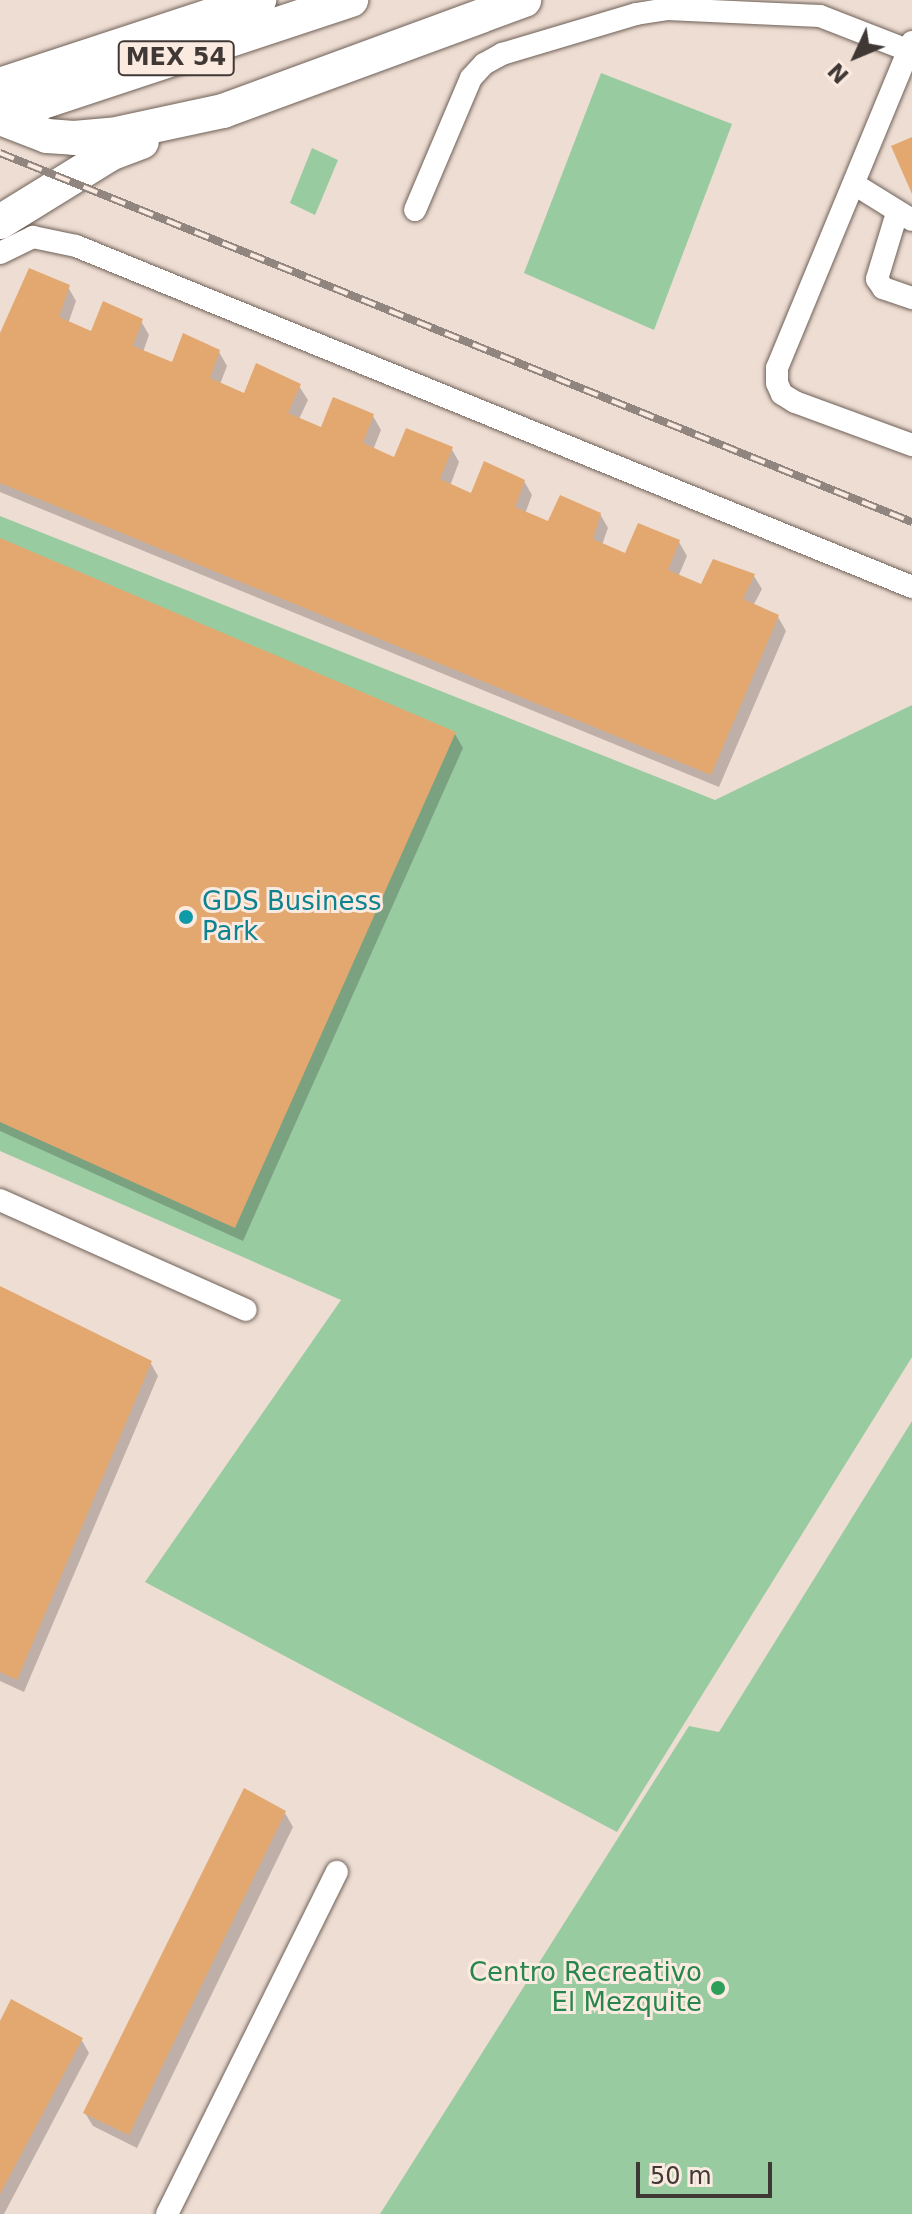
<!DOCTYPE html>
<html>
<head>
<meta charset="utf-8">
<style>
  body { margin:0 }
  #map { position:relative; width:912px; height:2214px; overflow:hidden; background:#eeddd3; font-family:"DejaVu Sans",sans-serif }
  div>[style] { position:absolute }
  .green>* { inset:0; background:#99cba0 }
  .shadow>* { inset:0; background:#0003 }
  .building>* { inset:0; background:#e3a870 }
  .roads { filter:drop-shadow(0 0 2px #6f6158) drop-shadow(0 0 2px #6f6158) }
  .minor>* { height:22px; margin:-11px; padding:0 11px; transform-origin:11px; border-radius:11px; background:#fff }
  .highway>* { height:34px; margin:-17px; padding:0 17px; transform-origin:17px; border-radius:17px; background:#fff }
  .rail>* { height:8px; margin-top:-4px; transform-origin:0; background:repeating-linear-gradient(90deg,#fbeae0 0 15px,#91857f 0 30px); box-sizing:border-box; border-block:2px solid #91857f }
  .dots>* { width:22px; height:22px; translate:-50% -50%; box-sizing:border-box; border:4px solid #fbeae0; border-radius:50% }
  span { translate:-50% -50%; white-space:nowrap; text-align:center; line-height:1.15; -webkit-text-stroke:6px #fbeae0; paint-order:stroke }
  .shield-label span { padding:2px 6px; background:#fbeae0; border:2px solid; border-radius:6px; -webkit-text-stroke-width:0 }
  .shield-label { font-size:24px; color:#3f3835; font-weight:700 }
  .culture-label { font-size:26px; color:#0d838f }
  .left { translate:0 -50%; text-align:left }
  .leisure-label { font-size:26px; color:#27864d }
  .right { translate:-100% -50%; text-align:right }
  .north { position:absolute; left:816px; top:16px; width:80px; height:80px; -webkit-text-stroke:6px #fbeae0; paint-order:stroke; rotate:226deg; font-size:22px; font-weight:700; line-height:32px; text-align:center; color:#3f3835 }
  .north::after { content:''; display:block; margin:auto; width:28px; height:36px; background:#3f3835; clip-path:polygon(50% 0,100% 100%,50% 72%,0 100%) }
  .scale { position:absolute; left:636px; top:2162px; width:136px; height:36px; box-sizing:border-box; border:4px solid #3f3835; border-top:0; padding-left:10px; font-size:24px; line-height:28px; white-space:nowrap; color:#3f3835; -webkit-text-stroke:6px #fbeae0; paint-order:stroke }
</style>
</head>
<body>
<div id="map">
  <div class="green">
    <i style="clip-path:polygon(601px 73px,732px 124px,654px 330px,524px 273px)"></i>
    <i style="clip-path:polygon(312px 148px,338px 160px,315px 215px,290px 203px)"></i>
    <i style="clip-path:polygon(0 516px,715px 800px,912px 705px,912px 1357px,617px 1832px,145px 1582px,341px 1300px,0 1151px)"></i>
    <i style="clip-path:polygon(912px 1421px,912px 2214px,380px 2214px,689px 1726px,719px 1732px)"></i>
  </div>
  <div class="shadow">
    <i style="clip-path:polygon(68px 287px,76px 301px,68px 324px,92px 333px,141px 321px,149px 335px,143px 352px,173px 364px,219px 352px,227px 366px,220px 384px,245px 396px,299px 386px,308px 400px,299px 419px,322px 430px,373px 416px,381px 430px,373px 450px,395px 460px,451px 448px,459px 462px,450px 486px,472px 496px,524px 481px,532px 495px,525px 514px,549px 524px,600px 514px,608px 528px,602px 545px,627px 555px,679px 542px,687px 556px,678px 577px,702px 587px,754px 576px,762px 589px,753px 606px,778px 617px,786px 631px,719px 787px,0 492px,0 338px)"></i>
    <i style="clip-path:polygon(0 540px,455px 734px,463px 748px,243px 1241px,0 1131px)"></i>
    <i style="clip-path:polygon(0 1288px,150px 1362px,158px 1376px,24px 1692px,0 1681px)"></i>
    <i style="clip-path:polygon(285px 1813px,293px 1827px,137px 2148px,93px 2126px,85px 2113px)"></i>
    <i style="clip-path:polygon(0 2025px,81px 2039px,89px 2053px,4px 2214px,0 2214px)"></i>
  </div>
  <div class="building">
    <i style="clip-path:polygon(912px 137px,912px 194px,891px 146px)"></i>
    <i style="clip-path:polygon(29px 268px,70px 285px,59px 317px,91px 331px,103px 301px,143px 319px,133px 346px,172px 362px,183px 333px,220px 350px,210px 378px,244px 393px,256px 363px,301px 384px,288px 413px,321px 427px,333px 397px,374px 414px,363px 443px,394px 457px,406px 428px,453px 447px,440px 479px,471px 493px,484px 461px,525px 480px,515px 507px,548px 521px,560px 495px,601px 513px,593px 539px,625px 553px,638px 523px,680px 540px,668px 570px,701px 584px,713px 559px,755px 574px,743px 599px,779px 615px,711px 775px,0 483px,0 333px)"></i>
    <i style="clip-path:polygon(0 538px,456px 732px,235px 1228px,0 1122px)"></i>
    <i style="clip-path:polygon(0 1286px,152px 1361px,17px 1680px,0 1672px)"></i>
    <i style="clip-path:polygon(244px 1788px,286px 1811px,129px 2135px,83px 2113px)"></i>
    <i style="clip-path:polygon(11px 1999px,83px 2038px,0 2194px,0 2021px)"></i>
  </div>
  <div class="roads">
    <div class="minor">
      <i style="left:912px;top:42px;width:353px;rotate:112.5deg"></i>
      <i style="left:777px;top:368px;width:15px;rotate:90deg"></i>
      <i style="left:777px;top:383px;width:12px;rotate:66deg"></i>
      <i style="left:782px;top:394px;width:15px;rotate:32deg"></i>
      <i style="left:795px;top:402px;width:125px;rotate:20.2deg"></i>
      <i style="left:854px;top:184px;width:68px;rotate:31.8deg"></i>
      <i style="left:415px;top:210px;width:143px;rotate:-67deg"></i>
      <i style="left:471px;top:78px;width:19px;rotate:-47deg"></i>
      <i style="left:484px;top:64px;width:21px;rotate:-29deg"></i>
      <i style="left:502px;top:54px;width:140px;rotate:-16.6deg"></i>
      <i style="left:636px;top:14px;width:31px;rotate:-9deg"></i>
      <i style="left:667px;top:9px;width:153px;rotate:2.6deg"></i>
      <i style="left:820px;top:16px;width:93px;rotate:21.3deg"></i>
      <i style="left:897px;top:213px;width:69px;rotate:106.9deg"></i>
      <i style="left:877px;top:279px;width:11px;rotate:56deg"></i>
      <i style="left:883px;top:288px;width:31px;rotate:19deg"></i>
      <i style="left:0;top:253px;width:37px;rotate:-26deg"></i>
      <i style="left:33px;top:237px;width:44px;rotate:11.8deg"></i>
      <i style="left:76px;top:246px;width:903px;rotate:22.19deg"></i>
      <i style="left:0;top:1200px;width:269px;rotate:24.1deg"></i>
      <i style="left:167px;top:2214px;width:382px;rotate:-63.6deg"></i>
    </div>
    <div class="highway">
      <i style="left:0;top:85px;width:273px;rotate:-18.2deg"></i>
      <i style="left:0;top:116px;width:370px;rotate:-18.3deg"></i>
      <i style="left:0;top:118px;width:50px;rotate:21deg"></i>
      <i style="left:47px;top:136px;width:27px;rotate:4deg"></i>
      <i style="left:74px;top:138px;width:37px;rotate:-5deg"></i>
      <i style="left:111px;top:135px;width:115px;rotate:-12.1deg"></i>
      <i style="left:223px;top:111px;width:321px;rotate:-20.2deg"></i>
      <i style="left:0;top:222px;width:129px;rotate:-31.7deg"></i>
      <i style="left:110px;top:154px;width:34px;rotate:-21deg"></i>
    </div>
  </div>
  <div class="rail">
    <i style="left:0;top:153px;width:984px;rotate:22.03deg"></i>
  </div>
  <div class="dots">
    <i style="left:186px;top:917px;background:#0f9aa8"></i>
    <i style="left:718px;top:1988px;background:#2e9e5b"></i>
  </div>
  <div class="shield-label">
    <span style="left:176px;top:58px">MEX 54</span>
  </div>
  <div class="culture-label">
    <span class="left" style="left:202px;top:917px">GDS Business<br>Park</span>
  </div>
  <div class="leisure-label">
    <span class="right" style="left:702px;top:1988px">Centro Recreativo<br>El Mezquite</span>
  </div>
  <div class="north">N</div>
  <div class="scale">50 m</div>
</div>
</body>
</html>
